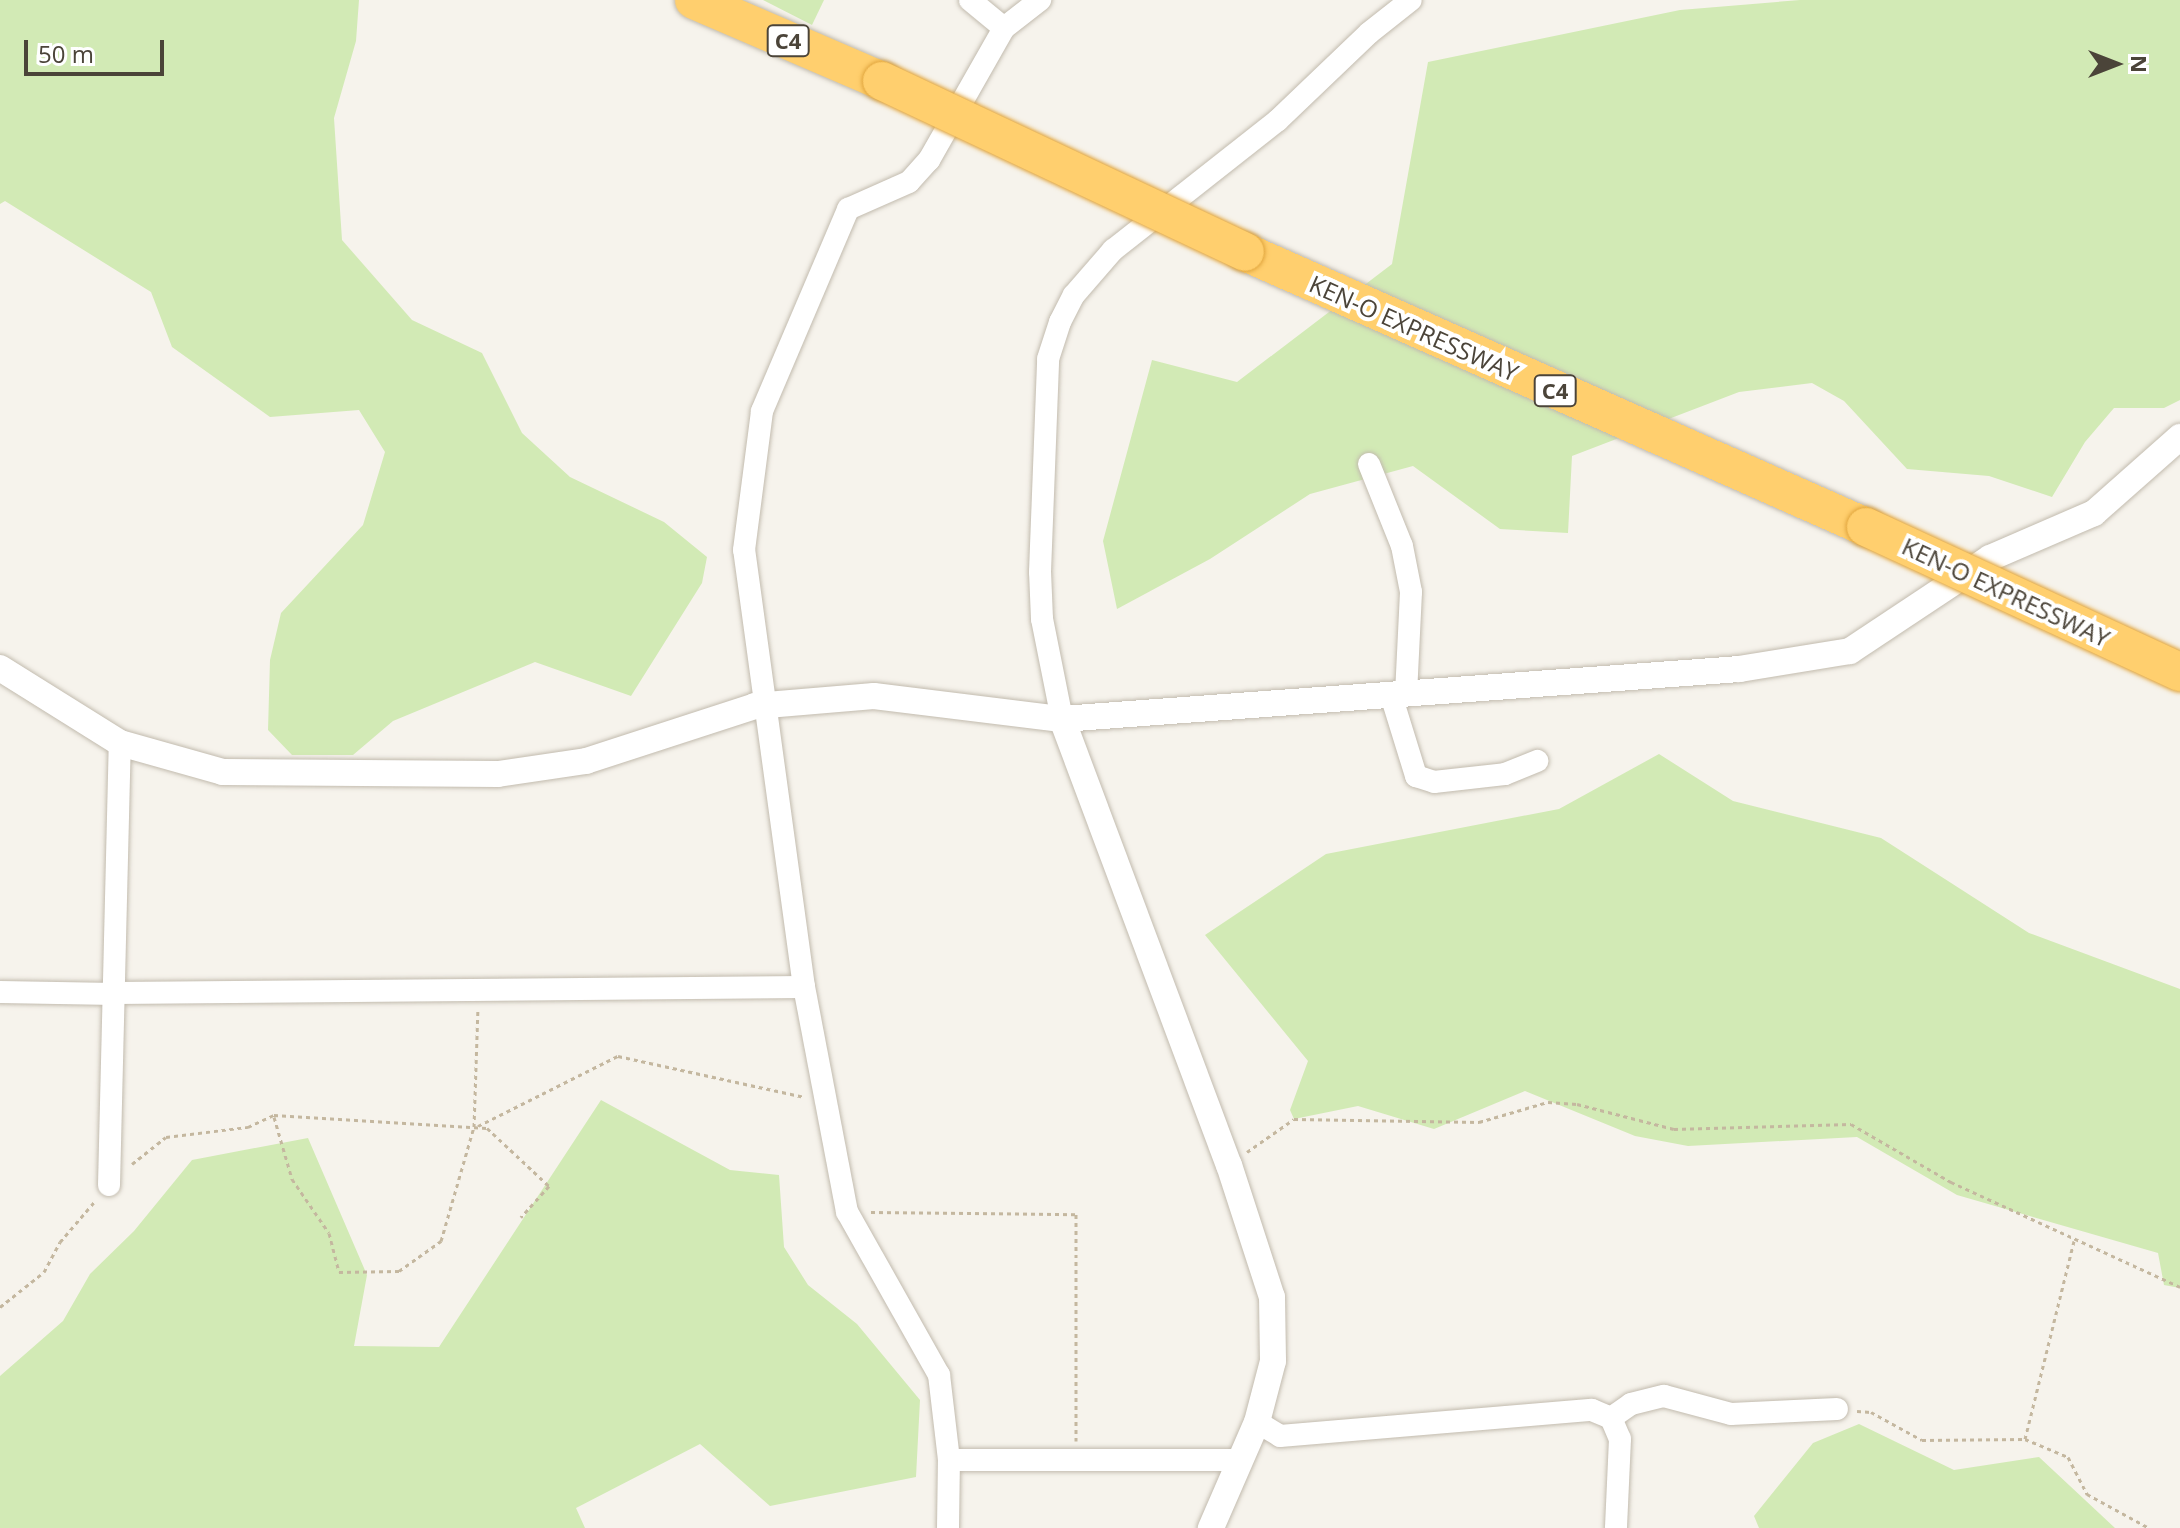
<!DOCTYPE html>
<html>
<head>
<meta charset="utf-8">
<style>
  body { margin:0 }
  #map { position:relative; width:2180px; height:1528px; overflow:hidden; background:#f6f3ec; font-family:"Open Sans",sans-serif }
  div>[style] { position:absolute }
  .green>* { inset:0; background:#d2eab5 }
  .path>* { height:3px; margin-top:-1.5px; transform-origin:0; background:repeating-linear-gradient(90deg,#c4b79f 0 4px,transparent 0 8px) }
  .roads { filter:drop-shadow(0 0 2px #c2bbae) drop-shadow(0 0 2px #c2bbae) }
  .minor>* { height:22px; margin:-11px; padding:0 11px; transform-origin:11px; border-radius:11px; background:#fff }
  .tertiary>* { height:26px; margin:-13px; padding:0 13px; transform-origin:13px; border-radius:13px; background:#fff }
  .motorway>* { height:38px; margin:-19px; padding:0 19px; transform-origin:19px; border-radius:19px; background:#ffcf6e }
  .bridges { filter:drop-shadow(0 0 2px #e0a43c) drop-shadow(0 0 2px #e0a43c) }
  .motorway-bridge>* { height:38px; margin:-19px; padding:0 19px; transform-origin:19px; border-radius:19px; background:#ffcf6e }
  span { translate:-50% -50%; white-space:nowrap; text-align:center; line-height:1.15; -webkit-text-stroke:8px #fff; paint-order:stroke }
  .shield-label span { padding:2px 6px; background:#fff; border:2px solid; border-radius:6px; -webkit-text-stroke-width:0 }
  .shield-label { font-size:22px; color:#4b4439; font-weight:700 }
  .street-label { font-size:24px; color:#4b4439 }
  .north { position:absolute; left:2076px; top:24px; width:80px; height:80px; -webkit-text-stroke:6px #fff; paint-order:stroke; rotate:90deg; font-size:22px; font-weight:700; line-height:32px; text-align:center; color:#4b4439 }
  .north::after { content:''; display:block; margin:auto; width:28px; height:36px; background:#4b4439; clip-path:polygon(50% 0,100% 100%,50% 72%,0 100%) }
  .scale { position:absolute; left:24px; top:40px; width:140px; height:36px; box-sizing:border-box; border:4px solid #4b4439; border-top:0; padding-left:10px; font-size:24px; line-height:28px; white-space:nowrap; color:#4b4439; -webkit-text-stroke:6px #fff; paint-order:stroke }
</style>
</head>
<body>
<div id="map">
  <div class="green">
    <i style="clip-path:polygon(0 0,359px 0,356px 41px,334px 118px,342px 240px,412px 320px,482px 353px,522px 433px,570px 477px,664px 522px,707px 557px,702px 583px,631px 696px,535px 662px,393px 721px,353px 755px,292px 755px,268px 730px,270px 660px,281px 613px,363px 525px,385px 452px,359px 410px,270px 417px,172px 347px,151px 292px,5px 201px,0 204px)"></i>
    <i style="clip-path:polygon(763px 0,824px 0,812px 25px)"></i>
    <i style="clip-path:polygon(1800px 0,2180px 0,2180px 400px,2164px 408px,2114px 408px,2085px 442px,2052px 497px,1989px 476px,1907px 469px,1844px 401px,1812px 383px,1739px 392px,1572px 456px,1568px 533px,1500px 529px,1413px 466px,1310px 494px,1210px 559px,1117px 609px,1103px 541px,1152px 360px,1237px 382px,1392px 264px,1428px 62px,1680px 10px)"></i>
    <i style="clip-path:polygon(1659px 754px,1733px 801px,1881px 838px,2029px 933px,2180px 989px,2180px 1288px,2164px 1285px,2158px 1253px,1957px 1195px,1857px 1137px,1688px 1146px,1635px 1136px,1525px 1091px,1434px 1129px,1358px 1106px,1294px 1119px,1290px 1110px,1308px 1061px,1205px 935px,1326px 854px,1559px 809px)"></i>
    <i style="clip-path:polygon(601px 1100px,730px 1170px,779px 1175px,784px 1247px,808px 1285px,857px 1324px,920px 1400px,916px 1477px,770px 1506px,700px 1444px,576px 1508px,585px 1528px,0 1528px,0 1376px,63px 1321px,90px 1274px,134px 1231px,192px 1160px,308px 1138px,367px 1275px,354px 1346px,439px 1347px)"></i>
    <i style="clip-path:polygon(1859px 1424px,1954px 1470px,2039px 1457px,2115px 1528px,1759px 1528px,1754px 1516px,1813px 1443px)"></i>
  </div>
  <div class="path">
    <i style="left:274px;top:1117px;width:65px;rotate:73.8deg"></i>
    <i style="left:292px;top:1179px;width:65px;rotate:55.6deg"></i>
    <i style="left:329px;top:1233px;width:40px;rotate:75.6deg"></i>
    <i style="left:339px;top:1272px;width:60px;rotate:-1deg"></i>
    <i style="left:399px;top:1271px;width:52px;rotate:-35.5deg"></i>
    <i style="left:441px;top:1241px;width:119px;rotate:-73.9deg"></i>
    <i style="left:474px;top:1127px;width:118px;rotate:-88.1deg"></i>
    <i style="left:478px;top:1126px;width:157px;rotate:-26.6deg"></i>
    <i style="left:618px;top:1056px;width:191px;rotate:12.4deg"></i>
    <i style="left:1247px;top:1152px;width:57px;rotate:-35.1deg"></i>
    <i style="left:1294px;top:1119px;width:185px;rotate:0.9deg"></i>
    <i style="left:1479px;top:1122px;width:72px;rotate:-16.2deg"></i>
    <i style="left:1548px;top:1102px;width:29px;rotate:4deg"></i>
    <i style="left:1577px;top:1104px;width:100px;rotate:14.5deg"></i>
    <i style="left:1674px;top:1129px;width:177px;rotate:-1.6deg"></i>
    <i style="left:1851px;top:1124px;width:116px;rotate:30.1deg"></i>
    <i style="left:1951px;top:1182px;width:252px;rotate:24.6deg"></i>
    <i style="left:132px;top:1164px;width:43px;rotate:-38.5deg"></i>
    <i style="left:166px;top:1137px;width:83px;rotate:-7deg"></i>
    <i style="left:248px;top:1127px;width:29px;rotate:-25deg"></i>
    <i style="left:274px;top:1115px;width:213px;rotate:3.5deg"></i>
    <i style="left:487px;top:1128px;width:85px;rotate:43.1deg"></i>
    <i style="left:549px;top:1186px;width:42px;rotate:132.1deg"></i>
    <i style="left:871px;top:1212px;width:205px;rotate:0.6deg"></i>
    <i style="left:1076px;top:1214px;width:227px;rotate:90deg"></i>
    <i style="left:0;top:1307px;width:56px;rotate:-38.5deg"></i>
    <i style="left:44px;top:1272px;width:34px;rotate:-62deg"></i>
    <i style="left:60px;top:1242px;width:54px;rotate:-49.5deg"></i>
    <i style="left:1857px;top:1411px;width:14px;rotate:4deg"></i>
    <i style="left:1871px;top:1412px;width:58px;rotate:28.8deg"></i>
    <i style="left:1922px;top:1440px;width:103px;rotate:-0.6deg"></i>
    <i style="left:2025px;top:1439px;width:47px;rotate:22.7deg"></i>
    <i style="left:2068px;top:1457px;width:42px;rotate:62.8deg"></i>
    <i style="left:2087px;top:1494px;width:71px;rotate:28.7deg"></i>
    <i style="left:2025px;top:1439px;width:204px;rotate:-76.1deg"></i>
  </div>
  <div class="roads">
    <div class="minor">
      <i style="left:970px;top:0;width:44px;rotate:39.5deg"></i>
      <i style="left:1369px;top:464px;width:88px;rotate:68.1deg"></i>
      <i style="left:1402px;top:546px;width:47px;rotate:78.9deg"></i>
      <i style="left:1411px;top:592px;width:102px;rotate:92.8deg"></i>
      <i style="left:1391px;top:695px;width:85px;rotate:72.8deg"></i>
      <i style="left:1416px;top:776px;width:19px;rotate:18deg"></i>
      <i style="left:1434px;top:782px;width:71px;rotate:-6.4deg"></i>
      <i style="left:1505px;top:774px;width:35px;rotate:-22deg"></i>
      <i style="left:1062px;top:719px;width:102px;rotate:-101.3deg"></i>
      <i style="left:1042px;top:619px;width:47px;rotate:-92.4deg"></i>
      <i style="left:1040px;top:572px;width:213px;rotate:-87.8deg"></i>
      <i style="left:1048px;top:359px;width:39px;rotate:-72deg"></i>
      <i style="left:1060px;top:322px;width:30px;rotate:-63deg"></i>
      <i style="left:1074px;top:295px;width:60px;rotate:-49.1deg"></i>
      <i style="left:1113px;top:250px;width:209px;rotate:-38.2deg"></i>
      <i style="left:1277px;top:121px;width:127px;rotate:-43.7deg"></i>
      <i style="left:1369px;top:33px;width:53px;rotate:-38.2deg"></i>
      <i style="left:0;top:992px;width:115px;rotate:1deg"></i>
      <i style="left:115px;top:993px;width:689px;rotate:-0.5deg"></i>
      <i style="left:109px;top:1185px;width:442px;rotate:-88.6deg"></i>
      <i style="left:1611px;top:1418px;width:24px;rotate:-35deg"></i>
      <i style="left:1631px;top:1404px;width:34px;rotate:-14deg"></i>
      <i style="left:1664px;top:1396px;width:69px;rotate:15deg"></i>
      <i style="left:1731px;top:1414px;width:106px;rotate:-2.7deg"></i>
      <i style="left:1257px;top:1422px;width:27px;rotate:31deg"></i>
      <i style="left:1280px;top:1436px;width:313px;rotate:-4.8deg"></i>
      <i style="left:1592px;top:1410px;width:21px;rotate:23deg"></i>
      <i style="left:1611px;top:1418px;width:23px;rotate:67deg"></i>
      <i style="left:1620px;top:1439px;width:89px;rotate:92.6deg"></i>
      <i style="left:949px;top:1460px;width:287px"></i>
      <i style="left:948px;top:1528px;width:68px;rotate:-89.2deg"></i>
      <i style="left:949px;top:1460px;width:86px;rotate:-96.7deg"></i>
      <i style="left:939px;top:1375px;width:187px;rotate:-119.4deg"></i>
      <i style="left:847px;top:1212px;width:229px;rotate:-100.8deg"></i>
      <i style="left:804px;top:987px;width:441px;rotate:-97.8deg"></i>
      <i style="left:744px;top:550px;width:140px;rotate:-82.6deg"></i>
      <i style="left:762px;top:411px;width:220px;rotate:-66.9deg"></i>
      <i style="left:848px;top:209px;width:67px;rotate:-23.9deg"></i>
      <i style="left:909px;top:182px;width:30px;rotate:-48deg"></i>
      <i style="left:929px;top:160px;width:152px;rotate:-60.4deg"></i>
      <i style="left:1004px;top:28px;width:46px;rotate:-37.9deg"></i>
    </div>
    <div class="tertiary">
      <i style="left:0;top:668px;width:142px;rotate:32deg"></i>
      <i style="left:120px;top:743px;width:107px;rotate:15.7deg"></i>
      <i style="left:223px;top:772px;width:275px;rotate:0.4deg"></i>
      <i style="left:498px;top:774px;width:89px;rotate:-8.4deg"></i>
      <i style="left:586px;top:761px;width:178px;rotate:-18deg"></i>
      <i style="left:755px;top:706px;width:119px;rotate:-4.8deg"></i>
      <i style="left:874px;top:696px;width:189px;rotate:7deg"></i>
      <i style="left:1062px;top:719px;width:679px;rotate:-4.22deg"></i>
      <i style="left:1739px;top:669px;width:112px;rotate:-9.2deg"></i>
      <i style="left:1850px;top:651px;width:168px;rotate:-33.6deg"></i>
      <i style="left:1990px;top:558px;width:113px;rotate:-23.4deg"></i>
      <i style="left:2094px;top:513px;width:115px;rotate:-41.5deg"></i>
      <i style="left:1062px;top:719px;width:476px;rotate:69.5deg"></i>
      <i style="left:1229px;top:1165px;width:139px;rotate:72deg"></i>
      <i style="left:1272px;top:1297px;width:64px;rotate:89.1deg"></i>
      <i style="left:1273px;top:1361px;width:63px;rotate:104.7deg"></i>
      <i style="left:1257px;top:1422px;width:116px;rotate:113.5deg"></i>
    </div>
    <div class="motorway">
      <i style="left:694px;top:0;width:205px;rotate:23.3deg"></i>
      <i style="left:1245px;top:252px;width:679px;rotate:23.89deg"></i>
    </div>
  </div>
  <div class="bridges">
    <div class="motorway-bridge">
      <i style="left:882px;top:81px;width:401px;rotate:25.2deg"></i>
      <i style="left:1866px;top:527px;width:346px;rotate:24.8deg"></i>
    </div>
  </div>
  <div class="shield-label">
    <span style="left:788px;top:41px">C4</span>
    <span style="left:1555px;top:391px">C4</span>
  </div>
  <div class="street-label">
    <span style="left:1414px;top:328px;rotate:24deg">KEN-O EXPRESSWAY</span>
    <span style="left:2006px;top:592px;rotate:25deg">KEN-O EXPRESSWAY</span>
  </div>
  <div class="north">N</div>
  <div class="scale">50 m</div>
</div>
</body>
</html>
